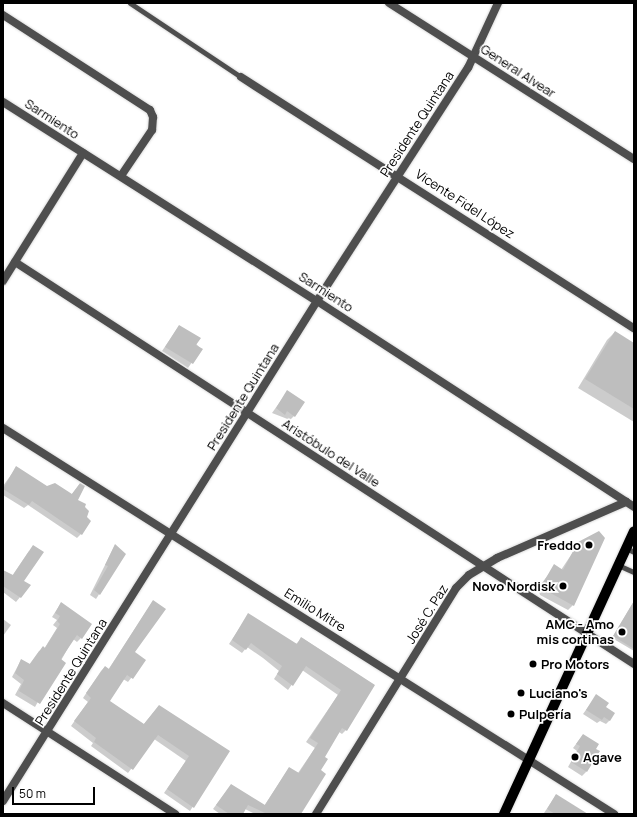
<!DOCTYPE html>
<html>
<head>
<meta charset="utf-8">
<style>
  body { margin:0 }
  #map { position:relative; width:637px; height:817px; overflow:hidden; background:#fff; font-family:Manrope,sans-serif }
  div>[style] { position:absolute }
  .shadow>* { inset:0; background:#0003 }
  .building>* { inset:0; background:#bebebe }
  .roads { filter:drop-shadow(0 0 1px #dbdbdb) drop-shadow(0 0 1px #dbdbdb) }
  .service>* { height:5px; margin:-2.5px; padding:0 2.5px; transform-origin:2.5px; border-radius:2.5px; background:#4e4e4e }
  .minor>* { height:8px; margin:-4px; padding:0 4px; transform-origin:4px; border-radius:4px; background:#4e4e4e }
  .tertiary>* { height:8px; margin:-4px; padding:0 4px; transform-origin:4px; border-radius:4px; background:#4e4e4e }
  .primary>* { height:10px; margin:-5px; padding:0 5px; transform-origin:5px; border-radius:5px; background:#000 }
  .dots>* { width:11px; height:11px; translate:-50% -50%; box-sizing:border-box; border:2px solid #fff; border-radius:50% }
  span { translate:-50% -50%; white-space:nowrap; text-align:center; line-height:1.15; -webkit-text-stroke:3.5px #fff; paint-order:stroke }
  .street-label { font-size:13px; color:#000 }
  .poi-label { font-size:13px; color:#000; font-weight:700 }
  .right { translate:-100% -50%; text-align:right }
  .left { translate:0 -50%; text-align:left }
  .frame { position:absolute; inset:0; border:4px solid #000; pointer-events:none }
  .scale { position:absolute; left:12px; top:787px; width:83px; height:18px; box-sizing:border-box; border:2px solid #000; border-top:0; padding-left:5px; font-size:12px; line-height:14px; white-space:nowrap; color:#000; -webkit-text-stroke:3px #fff; paint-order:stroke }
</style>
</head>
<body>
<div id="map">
  <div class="shadow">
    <i style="clip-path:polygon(179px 326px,201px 349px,188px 368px,162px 351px)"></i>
    <i style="clip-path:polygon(615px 332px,634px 344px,634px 422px,578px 388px,607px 340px)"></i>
    <i style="clip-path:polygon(287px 392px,294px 416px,290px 420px,272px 413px)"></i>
    <i style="clip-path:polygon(16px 468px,47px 487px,71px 495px,80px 484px,77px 500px,81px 534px,77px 538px,28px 505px,24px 508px,3px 495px,3px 486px)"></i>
    <i style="clip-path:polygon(579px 543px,573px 605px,568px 610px,540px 595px,538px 588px,555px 566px,561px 570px)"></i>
    <i style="clip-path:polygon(115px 545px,125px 554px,96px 599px,90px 595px)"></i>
    <i style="clip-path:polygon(29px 551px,23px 581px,30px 585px,16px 602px,3px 592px,3px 574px,12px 576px)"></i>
    <i style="clip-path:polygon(153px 601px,134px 653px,145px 660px,128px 682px,123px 679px,109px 701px,143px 725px,159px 706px,228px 751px,190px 811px,164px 793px,186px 761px,154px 739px,128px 773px,91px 746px,93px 743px,71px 726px,88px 702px,83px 698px,101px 671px,105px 667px,108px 670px)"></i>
    <i style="clip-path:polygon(634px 601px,634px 651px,612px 638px)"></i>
    <i style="clip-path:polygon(61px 603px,81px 638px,77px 642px,73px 639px,35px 707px,15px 695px,21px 684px,12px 677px,21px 660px,29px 665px,39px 651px,44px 649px,57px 628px,53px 625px,57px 620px,52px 617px)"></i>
    <i style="clip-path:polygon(248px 615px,296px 644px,302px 638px,374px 685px,346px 730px,342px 734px,339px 732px,324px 757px,299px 814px,255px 814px,245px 809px,242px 814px,220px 814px,213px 809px,231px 785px,264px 806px,289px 768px,298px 773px,315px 748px,306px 742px,338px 695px,302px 670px,288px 690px,274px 679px,279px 671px,263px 658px,247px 647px,242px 653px,229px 644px)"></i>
    <i style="clip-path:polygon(3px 619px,11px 625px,3px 636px)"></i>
    <i style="clip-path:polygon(596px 696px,610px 720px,606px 724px,600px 721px,597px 723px,583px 714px)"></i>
    <i style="clip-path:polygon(583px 735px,586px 772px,582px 776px,568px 767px,577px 751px,573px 748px)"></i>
    <i style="clip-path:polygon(556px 795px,577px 814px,544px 813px)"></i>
  </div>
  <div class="building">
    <i style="clip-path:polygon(179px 325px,201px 338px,196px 345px,203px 349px,193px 364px,165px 347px)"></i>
    <i style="clip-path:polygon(615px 331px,634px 343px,634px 409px,585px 379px)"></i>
    <i style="clip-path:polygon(287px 390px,305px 402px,295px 417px,287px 411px,285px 415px,276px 408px)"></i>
    <i style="clip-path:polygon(16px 466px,47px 486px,55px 483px,72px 494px,80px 483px,85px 486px,78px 500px,86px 504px,85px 507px,89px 511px,87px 517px,91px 521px,82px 535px,32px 501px,29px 505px,3px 489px)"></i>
    <i style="clip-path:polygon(599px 531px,605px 538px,574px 606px,545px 590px,543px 583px,554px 564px,563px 570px,578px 542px)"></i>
    <i style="clip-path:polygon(115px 544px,126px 554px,100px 595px,94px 590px,108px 566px,105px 565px)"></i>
    <i style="clip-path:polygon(33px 545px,44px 552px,24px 581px,31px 585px,21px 598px,3px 586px,3px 570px,13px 575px)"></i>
    <i style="clip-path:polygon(153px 600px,166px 609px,135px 652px,146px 660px,133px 679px,127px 675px,110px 701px,144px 724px,159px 705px,230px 751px,194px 808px,167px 789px,189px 756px,158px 735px,133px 770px,94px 742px,96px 738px,74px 721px,91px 698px,86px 693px,105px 666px,109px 669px)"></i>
    <i style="clip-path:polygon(634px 601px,634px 649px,613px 636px)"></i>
    <i style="clip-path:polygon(61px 602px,92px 624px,82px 639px,77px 635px,61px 659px,66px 663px,40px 704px,19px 691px,24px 680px,15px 673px,21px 659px,30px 664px,43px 646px,45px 648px,60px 624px,57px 621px,60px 616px,55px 613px)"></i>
    <i style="clip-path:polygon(248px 613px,297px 644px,301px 637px,375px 685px,347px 731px,342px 728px,325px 757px,328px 759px,321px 770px,326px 774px,301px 814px,267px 814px,248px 805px,243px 814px,229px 814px,216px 805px,231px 784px,265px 805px,289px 767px,299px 773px,318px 743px,310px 738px,341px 690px,306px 666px,293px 686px,277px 674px,282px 666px,267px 655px,251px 643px,246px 650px,232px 640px)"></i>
    <i style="clip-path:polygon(596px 694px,609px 703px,606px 707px,615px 713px,610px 721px,604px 717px,602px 720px,586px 710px)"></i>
    <i style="clip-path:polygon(583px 734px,599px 744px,596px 749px,600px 751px,587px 772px,571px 762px,580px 746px,576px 744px)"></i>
    <i style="clip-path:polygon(556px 794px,588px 814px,555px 814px,547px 809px)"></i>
  </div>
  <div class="roads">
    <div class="service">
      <i style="left:130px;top:3px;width:133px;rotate:33.7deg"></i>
      <i style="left:626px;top:548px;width:9px;rotate:27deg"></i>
      <i style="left:618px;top:565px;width:17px;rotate:24deg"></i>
    </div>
    <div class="minor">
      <i style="left:3px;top:15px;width:175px;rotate:32.9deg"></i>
      <i style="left:150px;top:110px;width:8px;rotate:67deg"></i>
      <i style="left:153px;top:117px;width:13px;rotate:94deg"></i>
      <i style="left:152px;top:130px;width:55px;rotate:124deg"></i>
      <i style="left:241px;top:77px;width:466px;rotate:32.6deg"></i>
      <i style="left:3px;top:102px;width:372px;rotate:32.4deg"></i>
      <i style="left:317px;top:301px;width:378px;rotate:33deg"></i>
      <i style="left:15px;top:262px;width:738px;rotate:33deg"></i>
      <i style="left:3px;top:281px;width:151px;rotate:-58deg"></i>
      <i style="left:3px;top:428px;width:723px;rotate:32.28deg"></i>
      <i style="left:3px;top:703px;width:205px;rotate:32.8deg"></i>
      <i style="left:3px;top:801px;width:590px;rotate:-57.87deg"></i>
      <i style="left:317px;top:301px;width:278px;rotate:-57.1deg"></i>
      <i style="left:468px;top:68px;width:72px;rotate:-65.2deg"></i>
      <i style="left:316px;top:814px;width:266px;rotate:-58.2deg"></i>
      <i style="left:456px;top:588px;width:18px;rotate:-45deg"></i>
      <i style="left:469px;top:575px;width:33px;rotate:-31deg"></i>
      <i style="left:497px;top:558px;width:141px;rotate:-23.5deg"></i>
    </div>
    <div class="tertiary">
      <i style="left:389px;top:3px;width:290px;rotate:32.5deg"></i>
    </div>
    <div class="primary">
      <i style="left:504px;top:814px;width:311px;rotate:-65.3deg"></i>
    </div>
  </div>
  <div class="dots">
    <i style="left:589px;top:545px;background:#000"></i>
    <i style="left:563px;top:586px;background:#000"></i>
    <i style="left:622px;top:632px;background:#000"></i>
    <i style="left:533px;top:664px;background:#000"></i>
    <i style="left:521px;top:693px;background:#000"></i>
    <i style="left:511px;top:714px;background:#000"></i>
    <i style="left:575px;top:757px;background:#000"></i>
  </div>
  <div class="street-label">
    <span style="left:518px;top:71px;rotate:33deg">General Alvear</span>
    <span style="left:52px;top:119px;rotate:33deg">Sarmiento</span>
    <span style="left:417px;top:124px;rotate:-57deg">Presidente Quintana</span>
    <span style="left:465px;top:204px;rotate:33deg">Vicente Fidel López</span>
    <span style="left:326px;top:292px;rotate:33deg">Sarmiento</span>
    <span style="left:243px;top:397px;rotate:-58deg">Presidente Quintana</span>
    <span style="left:331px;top:453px;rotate:33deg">Aristóbulo del Valle</span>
    <span style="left:315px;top:610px;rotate:32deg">Emilio Mitre</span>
    <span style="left:427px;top:614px;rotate:-58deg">José C. Paz</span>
    <span style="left:71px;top:672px;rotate:-58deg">Presidente Quintana</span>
  </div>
  <div class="poi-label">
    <span class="right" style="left:581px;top:545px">Freddo</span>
    <span class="right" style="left:555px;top:586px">Novo Nordisk</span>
    <span class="right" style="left:614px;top:632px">AMC - Amo<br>mis cortinas</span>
    <span class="left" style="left:541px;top:664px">Pro Motors</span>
    <span class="left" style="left:529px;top:693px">Luciano's</span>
    <span class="left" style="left:519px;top:714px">Pulpería</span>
    <span class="left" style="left:583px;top:757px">Agave</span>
  </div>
  <div class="frame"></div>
  <div class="scale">50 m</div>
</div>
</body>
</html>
